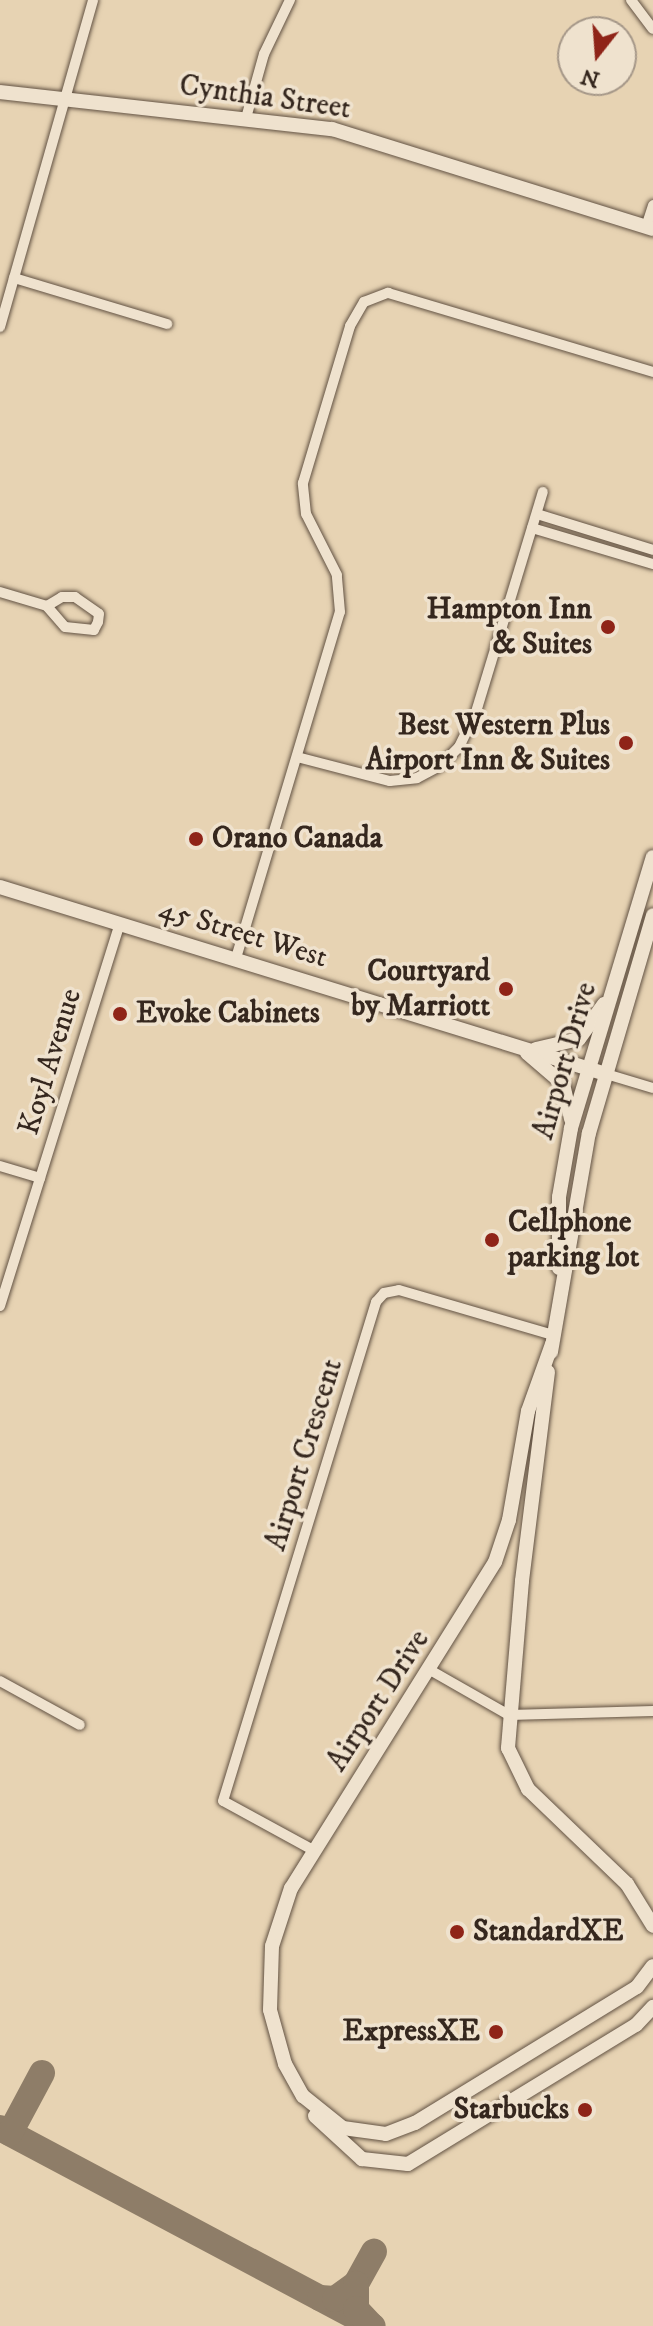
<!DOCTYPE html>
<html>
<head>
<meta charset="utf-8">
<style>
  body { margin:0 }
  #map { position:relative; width:653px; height:2326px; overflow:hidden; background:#e7d3b3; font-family:"IM FELL DW Pica",serif }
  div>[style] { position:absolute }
  .taxiway>* { height:26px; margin:-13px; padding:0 13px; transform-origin:13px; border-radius:13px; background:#8e7d68 }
  .roads { filter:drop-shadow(0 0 2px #625243) drop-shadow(0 0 2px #625243) }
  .street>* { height:10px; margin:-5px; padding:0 5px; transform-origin:5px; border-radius:5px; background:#efe2ce }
  .secondary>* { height:14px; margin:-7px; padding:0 7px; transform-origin:7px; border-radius:7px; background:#efe2ce }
  .dots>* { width:22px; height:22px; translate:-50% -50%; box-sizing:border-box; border:4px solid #efe2ce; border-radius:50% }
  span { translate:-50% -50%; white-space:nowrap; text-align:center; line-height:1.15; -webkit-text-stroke:7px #efe2ce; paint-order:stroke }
  .street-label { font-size:30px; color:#35271e }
  .poi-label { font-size:30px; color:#35271e; font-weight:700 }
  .right { translate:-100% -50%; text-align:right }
  .left { translate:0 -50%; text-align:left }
  .north { position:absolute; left:557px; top:16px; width:80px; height:80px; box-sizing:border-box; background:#efe2ce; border:2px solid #a59788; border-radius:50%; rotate:197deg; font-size:22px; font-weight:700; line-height:32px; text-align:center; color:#35271e }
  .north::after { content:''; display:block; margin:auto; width:28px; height:36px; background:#8f2418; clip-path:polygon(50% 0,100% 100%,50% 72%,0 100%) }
</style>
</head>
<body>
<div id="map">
  <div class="taxiway">
    <i style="left:0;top:2128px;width:422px;rotate:28deg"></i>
    <i style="left:10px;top:2133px;width:68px;rotate:-61.9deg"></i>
    <i style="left:356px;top:2284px;width:37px;rotate:-61deg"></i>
    <i style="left:320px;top:2298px;width:15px;rotate:4deg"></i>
    <i style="left:335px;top:2299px;width:26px;rotate:-36deg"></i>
    <i style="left:356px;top:2284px;width:25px;rotate:90deg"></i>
    <i style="left:356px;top:2309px;width:21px;rotate:47deg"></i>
  </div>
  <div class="roads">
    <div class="street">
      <i style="left:631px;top:0;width:36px;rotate:53deg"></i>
      <i style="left:246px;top:118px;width:66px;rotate:-74.3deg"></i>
      <i style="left:264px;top:54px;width:60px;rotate:-64.3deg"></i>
      <i style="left:646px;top:227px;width:23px;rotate:-72deg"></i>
      <i style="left:14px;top:278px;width:160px;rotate:16.7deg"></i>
      <i style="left:0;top:327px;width:340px;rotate:-74.1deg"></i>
      <i style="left:537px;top:514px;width:121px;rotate:17.2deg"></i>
      <i style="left:532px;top:528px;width:126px;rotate:16.6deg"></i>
      <i style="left:0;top:592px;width:49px;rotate:16.6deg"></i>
      <i style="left:47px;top:606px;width:17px;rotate:-31deg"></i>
      <i style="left:62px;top:597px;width:13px"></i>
      <i style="left:75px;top:597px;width:29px;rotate:35deg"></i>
      <i style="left:99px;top:614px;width:8px;rotate:97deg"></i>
      <i style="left:98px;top:622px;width:9px;rotate:117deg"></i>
      <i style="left:94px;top:630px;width:29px;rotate:-174deg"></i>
      <i style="left:65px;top:627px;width:28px;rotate:-131deg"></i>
      <i style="left:297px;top:757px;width:96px;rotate:14.5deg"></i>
      <i style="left:390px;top:781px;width:27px;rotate:-6deg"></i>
      <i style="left:417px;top:778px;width:26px;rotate:-28deg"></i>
      <i style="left:440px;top:766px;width:27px;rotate:-45deg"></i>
      <i style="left:459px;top:747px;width:39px;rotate:-64deg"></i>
      <i style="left:476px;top:712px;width:230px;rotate:-73.1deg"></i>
      <i style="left:236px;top:958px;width:361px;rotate:-73.3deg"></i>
      <i style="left:340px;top:612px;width:37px;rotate:-95deg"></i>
      <i style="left:337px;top:575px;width:68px;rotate:-116.9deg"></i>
      <i style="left:306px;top:514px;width:31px;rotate:-96deg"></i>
      <i style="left:303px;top:483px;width:164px;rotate:-73.3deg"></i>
      <i style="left:350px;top:326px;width:28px;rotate:-60deg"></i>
      <i style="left:364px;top:302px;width:26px;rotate:-21deg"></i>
      <i style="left:388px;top:293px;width:277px;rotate:16.6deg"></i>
      <i style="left:606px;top:1074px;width:49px;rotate:16.6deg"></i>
      <i style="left:0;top:1166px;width:42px;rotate:16.7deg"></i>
      <i style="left:0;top:1306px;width:401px;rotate:-72.6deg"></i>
      <i style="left:430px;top:1670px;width:91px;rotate:29.7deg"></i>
      <i style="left:509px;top:1715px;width:144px;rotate:-1.6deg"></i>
      <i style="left:0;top:1681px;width:91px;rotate:28.8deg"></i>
      <i style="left:313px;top:1850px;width:102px;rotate:-151.4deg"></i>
      <i style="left:223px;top:1801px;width:522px;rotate:-72.95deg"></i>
      <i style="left:376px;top:1302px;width:12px;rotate:-48deg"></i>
      <i style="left:384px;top:1293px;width:15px;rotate:-11deg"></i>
      <i style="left:399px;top:1290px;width:160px;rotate:16.3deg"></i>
    </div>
    <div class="secondary">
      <i style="left:0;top:92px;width:334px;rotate:6.4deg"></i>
      <i style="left:332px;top:129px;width:336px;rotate:17.3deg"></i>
      <i style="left:0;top:887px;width:634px;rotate:17.15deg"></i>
      <i style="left:536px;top:1049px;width:44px;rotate:-13.1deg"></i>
      <i style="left:579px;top:1039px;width:43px;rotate:-54.5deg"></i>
      <i style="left:527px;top:1053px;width:48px;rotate:40.7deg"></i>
      <i style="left:563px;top:1084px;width:36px;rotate:77deg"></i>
      <i style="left:559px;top:1268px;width:71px;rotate:-90deg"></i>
      <i style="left:559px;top:1197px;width:70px;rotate:-80.1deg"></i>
      <i style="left:571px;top:1128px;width:283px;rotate:-73.2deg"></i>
      <i style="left:552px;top:1344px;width:71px;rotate:109.7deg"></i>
      <i style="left:528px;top:1411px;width:111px;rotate:99.9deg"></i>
      <i style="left:509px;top:1520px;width:44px;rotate:108.4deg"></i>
      <i style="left:495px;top:1562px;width:385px;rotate:122deg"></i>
      <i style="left:291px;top:1888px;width:61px;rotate:108.1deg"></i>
      <i style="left:272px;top:1946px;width:64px;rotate:91.8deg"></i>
      <i style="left:270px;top:2010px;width:56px;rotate:74.5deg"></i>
      <i style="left:285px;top:2064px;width:37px;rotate:61deg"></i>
      <i style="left:303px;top:2096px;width:51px;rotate:38.7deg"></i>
      <i style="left:343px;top:2128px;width:43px;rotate:7.9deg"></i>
      <i style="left:386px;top:2134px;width:31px;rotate:-21deg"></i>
      <i style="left:415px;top:2123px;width:260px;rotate:-31.5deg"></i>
      <i style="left:637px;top:1987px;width:26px;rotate:-53deg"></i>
      <i style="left:551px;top:1352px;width:222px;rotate:-80.2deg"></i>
      <i style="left:589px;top:1133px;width:227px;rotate:-73.6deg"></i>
      <i style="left:548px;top:1372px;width:211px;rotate:97.1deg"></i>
      <i style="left:522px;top:1581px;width:168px;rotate:94.8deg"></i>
      <i style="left:508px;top:1748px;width:46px;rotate:64deg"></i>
      <i style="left:528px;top:1789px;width:137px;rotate:43.8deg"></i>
      <i style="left:627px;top:1884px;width:49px;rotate:58.2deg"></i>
      <i style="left:315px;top:2116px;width:64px;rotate:42.5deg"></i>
      <i style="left:362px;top:2159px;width:46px;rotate:6.2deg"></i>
      <i style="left:408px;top:2164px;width:267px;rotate:-31.4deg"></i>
      <i style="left:636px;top:2025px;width:25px;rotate:-47deg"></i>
    </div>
  </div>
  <div class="dots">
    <i style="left:608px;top:627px;background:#8f2418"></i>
    <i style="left:626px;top:743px;background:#8f2418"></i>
    <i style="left:196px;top:839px;background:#8f2418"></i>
    <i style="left:506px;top:989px;background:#8f2418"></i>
    <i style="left:120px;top:1014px;background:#8f2418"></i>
    <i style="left:492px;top:1240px;background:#8f2418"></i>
    <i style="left:457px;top:1932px;background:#8f2418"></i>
    <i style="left:496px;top:2032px;background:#8f2418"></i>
    <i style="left:585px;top:2110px;background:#8f2418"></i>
  </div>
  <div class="street-label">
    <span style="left:265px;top:98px;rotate:8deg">Cynthia Street</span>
    <span style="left:243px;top:934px;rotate:17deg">45 Street West</span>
    <span style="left:566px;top:1061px;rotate:-74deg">Airport Drive</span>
    <span style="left:51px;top:1062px;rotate:-73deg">Koyl Avenue</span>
    <span style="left:305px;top:1455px;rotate:-73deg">Airport Crescent</span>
    <span style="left:379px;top:1701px;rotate:-57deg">Airport Drive</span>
  </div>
  <div class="poi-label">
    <span class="right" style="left:592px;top:627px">Hampton Inn<br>&amp; Suites</span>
    <span class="right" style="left:610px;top:743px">Best Western Plus<br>Airport Inn &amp; Suites</span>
    <span class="left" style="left:212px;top:839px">Orano Canada</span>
    <span class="right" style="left:490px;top:989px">Courtyard<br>by Marriott</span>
    <span class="left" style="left:136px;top:1014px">Evoke Cabinets</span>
    <span class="left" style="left:508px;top:1240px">Cellphone<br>parking lot</span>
    <span class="left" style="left:473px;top:1932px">StandardXE</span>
    <span class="right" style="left:480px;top:2032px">ExpressXE</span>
    <span class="right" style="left:569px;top:2110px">Starbucks</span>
  </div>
  <div class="north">N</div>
</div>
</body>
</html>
